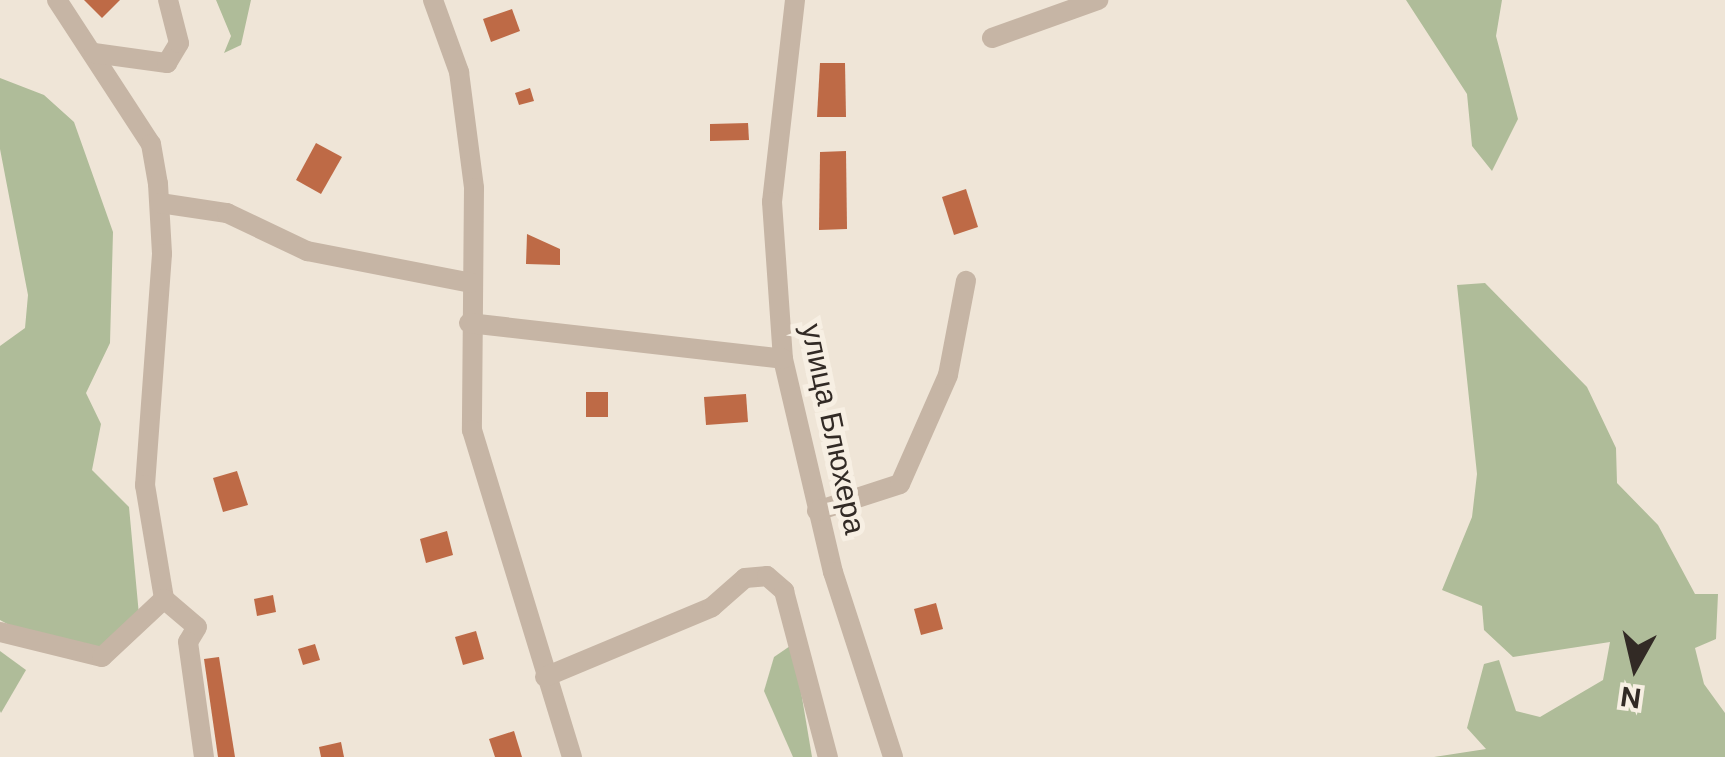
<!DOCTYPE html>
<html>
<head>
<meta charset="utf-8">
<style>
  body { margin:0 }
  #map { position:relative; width:1725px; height:757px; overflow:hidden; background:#efe5d7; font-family:"DM Sans",sans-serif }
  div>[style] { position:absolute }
  .green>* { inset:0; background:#afbc99 }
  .building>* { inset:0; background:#be6a46 }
  .minor>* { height:20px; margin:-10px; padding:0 10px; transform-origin:10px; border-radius:10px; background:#c6b5a5 }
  span { translate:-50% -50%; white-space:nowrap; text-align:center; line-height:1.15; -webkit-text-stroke:10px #f7efe3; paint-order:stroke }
  .street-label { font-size:30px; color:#322a25 }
  .north { position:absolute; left:1585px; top:617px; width:100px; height:100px; -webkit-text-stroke:8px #f7efe3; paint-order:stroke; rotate:188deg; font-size:28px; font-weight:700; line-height:40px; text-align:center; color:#322a25 }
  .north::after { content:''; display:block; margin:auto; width:35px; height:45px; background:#322a25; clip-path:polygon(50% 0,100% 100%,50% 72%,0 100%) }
</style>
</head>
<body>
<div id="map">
  <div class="green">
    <i style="clip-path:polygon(216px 0,251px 0,241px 45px,224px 53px,231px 36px)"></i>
    <i style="clip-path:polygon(1406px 0,1502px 0,1496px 36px,1518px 119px,1492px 171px,1472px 146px,1467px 94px)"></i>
    <i style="clip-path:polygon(0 78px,44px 95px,74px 122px,113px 232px,110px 343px,86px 393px,101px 424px,92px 470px,129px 507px,139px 615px,100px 648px,33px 638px,0 620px,0 346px,25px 328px,28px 295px,0 149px)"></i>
    <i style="clip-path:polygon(1485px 283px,1587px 387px,1616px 448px,1617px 483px,1658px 525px,1695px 594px,1718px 594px,1716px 639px,1695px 648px,1704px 684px,1725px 713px,1725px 757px,1434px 757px,1486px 749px,1467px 728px,1484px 664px,1499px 660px,1516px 711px,1540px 717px,1603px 680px,1610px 642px,1513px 657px,1484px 630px,1482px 606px,1442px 590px,1472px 517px,1477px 474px,1457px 285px)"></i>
    <i style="clip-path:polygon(793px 644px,812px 757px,793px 757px,764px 691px,774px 657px)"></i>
    <i style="clip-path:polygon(0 651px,26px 670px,1px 713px,0 711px)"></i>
  </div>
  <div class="building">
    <i style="clip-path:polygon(84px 0,120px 0,102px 18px)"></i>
    <i style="clip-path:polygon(512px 9px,520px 31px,491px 42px,483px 19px)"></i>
    <i style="clip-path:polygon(820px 63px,845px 63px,846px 117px,817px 117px)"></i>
    <i style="clip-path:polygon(530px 88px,534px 101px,519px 105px,515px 93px)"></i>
    <i style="clip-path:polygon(748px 123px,749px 140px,710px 141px,710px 124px)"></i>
    <i style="clip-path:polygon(316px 143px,342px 157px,321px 194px,296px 180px)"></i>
    <i style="clip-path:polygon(846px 151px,847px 229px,819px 230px,820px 152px)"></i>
    <i style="clip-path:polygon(966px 189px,978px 227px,954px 235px,942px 197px)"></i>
    <i style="clip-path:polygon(527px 234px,560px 249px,560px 265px,526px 264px)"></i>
    <i style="clip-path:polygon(586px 392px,608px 392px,608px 417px,586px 417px)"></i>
    <i style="clip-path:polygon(746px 394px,748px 422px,706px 425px,704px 397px)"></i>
    <i style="clip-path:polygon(237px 471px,248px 505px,223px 512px,213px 478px)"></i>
    <i style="clip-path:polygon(447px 531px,453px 555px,426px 563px,420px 539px)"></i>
    <i style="clip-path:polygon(273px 595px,276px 612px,257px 616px,254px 599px)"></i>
    <i style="clip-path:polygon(936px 603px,943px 629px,921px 635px,914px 609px)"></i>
    <i style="clip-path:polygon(476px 631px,484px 659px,463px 665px,455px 637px)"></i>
    <i style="clip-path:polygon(315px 644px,320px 660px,303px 665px,298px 649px)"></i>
    <i style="clip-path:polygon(219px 657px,235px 757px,218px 757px,204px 659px)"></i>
    <i style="clip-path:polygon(514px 731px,522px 757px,495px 757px,489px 739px)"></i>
    <i style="clip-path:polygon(341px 742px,344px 757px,321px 757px,319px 747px)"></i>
  </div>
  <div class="minor">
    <i style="left:57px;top:0;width:172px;rotate:56.9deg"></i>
    <i style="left:151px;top:144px;width:41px;rotate:80.1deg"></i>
    <i style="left:158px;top:184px;width:70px;rotate:86.7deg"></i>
    <i style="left:162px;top:254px;width:232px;rotate:94.2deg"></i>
    <i style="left:145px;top:485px;width:116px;rotate:80.5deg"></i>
    <i style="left:164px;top:599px;width:43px;rotate:40.3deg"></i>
    <i style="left:197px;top:627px;width:17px;rotate:121deg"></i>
    <i style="left:188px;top:642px;width:116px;rotate:82.1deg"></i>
    <i style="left:433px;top:0;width:77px;rotate:70.1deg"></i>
    <i style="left:459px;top:72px;width:117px;rotate:82.6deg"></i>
    <i style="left:474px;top:188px;width:242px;rotate:90.5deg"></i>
    <i style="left:472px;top:430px;width:342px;rotate:73deg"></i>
    <i style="left:795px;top:0;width:203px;rotate:96.5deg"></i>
    <i style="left:772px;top:202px;width:157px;rotate:86deg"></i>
    <i style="left:783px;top:359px;width:219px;rotate:76.8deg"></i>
    <i style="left:833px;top:572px;width:194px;rotate:72deg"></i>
    <i style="left:992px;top:38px;width:113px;rotate:-19.7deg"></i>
    <i style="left:94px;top:53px;width:74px;rotate:7.8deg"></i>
    <i style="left:167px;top:63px;width:23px;rotate:-59deg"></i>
    <i style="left:179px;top:43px;width:44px;rotate:-104.3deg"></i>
    <i style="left:160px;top:203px;width:68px;rotate:8.5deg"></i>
    <i style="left:227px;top:213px;width:89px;rotate:25.4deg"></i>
    <i style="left:307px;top:251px;width:167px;rotate:11deg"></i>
    <i style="left:469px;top:323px;width:316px;rotate:6.5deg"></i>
    <i style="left:817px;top:511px;width:87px;rotate:-18deg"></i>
    <i style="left:900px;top:484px;width:119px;rotate:-66.2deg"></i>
    <i style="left:948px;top:375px;width:96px;rotate:-79.2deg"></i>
    <i style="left:0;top:632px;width:105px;rotate:13.8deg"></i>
    <i style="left:102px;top:657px;width:85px;rotate:-43.1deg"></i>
    <i style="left:545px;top:677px;width:181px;rotate:-22.7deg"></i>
    <i style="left:712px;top:607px;width:44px;rotate:-41.3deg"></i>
    <i style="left:745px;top:578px;width:22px;rotate:-5deg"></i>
    <i style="left:767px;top:576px;width:23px;rotate:41deg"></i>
    <i style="left:784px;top:591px;width:172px;rotate:75.2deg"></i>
  </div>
  <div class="street-label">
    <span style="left:833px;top:429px;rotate:78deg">улица Блюхера</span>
  </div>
  <div class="north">N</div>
</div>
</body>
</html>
